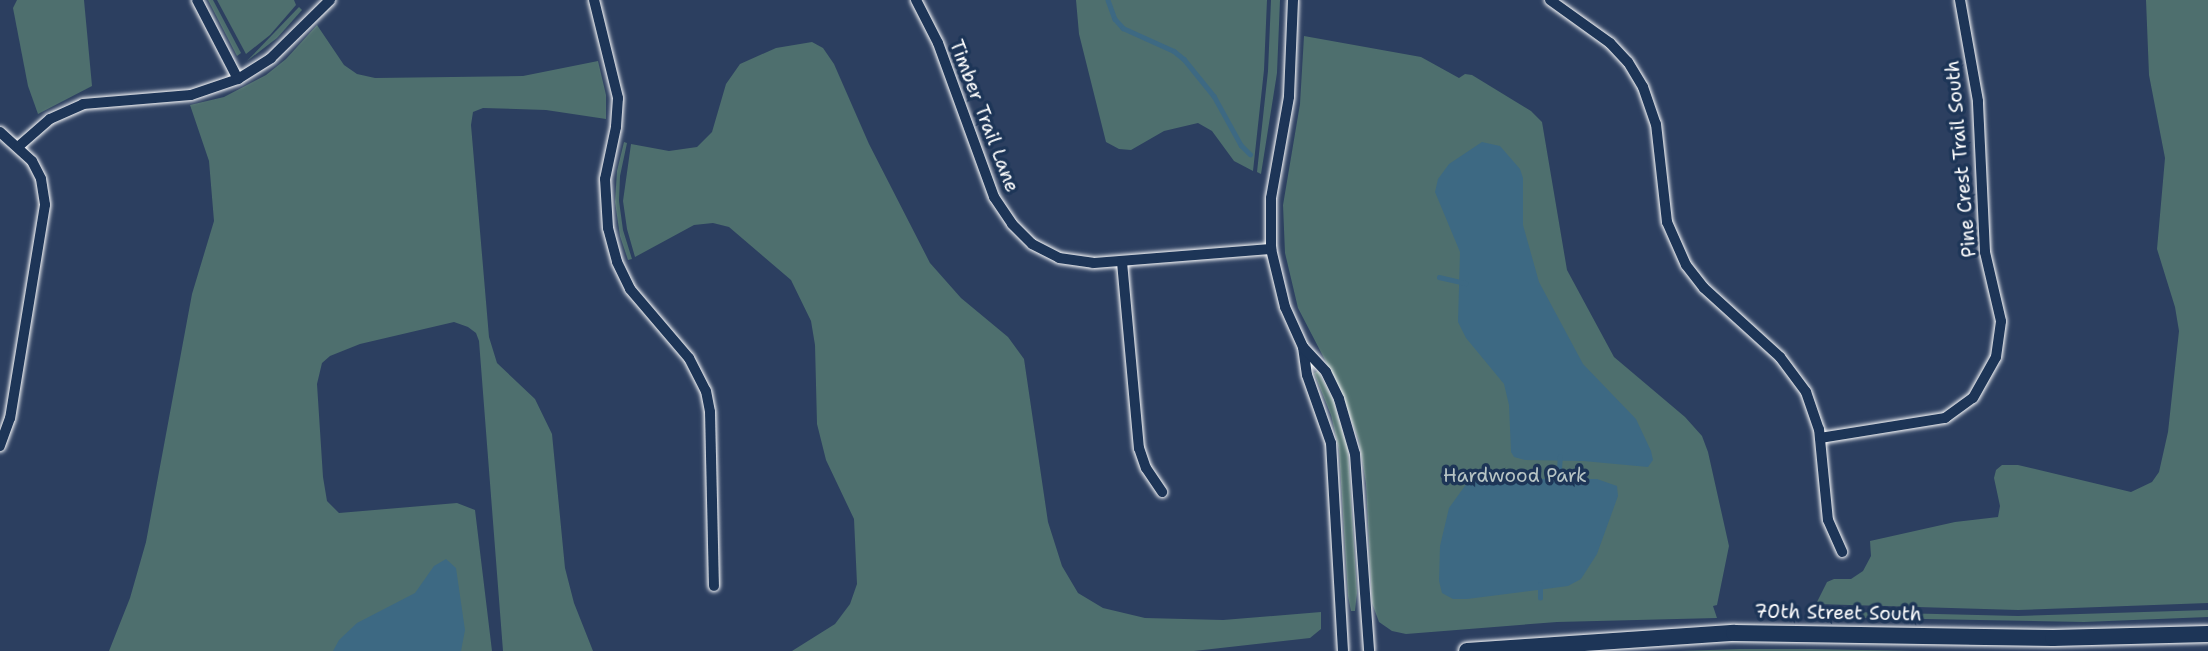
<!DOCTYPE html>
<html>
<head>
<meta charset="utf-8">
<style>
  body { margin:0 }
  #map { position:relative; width:2208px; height:651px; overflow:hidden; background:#2c3f60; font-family:"Shantell Sans",sans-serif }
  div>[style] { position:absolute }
  .green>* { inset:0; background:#4e6f6e }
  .water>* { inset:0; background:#3d6983 }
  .stream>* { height:4.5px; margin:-2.25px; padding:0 2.25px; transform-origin:2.25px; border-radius:2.25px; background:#3d6983 }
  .roads { filter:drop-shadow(0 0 2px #fff) drop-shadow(0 0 2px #fff) }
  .street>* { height:10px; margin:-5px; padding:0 5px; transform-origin:5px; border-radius:5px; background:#1d3557 }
  .secondary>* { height:16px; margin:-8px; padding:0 8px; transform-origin:8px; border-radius:8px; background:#1d3557 }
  span { translate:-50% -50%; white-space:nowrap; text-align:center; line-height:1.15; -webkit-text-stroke:7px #1d3557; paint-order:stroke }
  .street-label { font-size:19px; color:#fff }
  .park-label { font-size:19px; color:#b8c5c5 }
</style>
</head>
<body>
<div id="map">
  <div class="green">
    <i style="clip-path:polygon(17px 0,84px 0,92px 86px,38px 114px,28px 86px,13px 8px)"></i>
    <i style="clip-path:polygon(208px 0,213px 0,241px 53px,237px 56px)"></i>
    <i style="clip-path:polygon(217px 0,294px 0,296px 5px,270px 35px,246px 54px)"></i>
    <i style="clip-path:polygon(1076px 0,1267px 0,1264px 70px,1253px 171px,1234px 161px,1212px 131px,1198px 123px,1164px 131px,1131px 150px,1119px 149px,1106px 142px,1079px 34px)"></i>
    <i style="clip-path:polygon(1271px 0,1280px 0,1277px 73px,1261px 174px,1257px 172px,1268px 71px)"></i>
    <i style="clip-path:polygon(2146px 0,2208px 0,2208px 603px,2018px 610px,1816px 604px,1827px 582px,1834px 579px,1851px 579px,1863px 571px,1871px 556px,1870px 541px,1955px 522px,1998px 517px,2000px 506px,1994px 478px,1996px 470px,2002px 465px,2018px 465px,2131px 492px,2152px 482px,2159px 472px,2168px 432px,2179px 331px,2175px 307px,2157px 249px,2165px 158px,2149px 75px)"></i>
    <i style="clip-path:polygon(299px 7px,302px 10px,277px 38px,247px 61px)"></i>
    <i style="clip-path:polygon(317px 25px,344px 65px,357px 74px,375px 78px,523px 76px,598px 61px,606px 95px,606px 119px,546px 110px,483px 108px,473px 112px,471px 125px,489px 337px,497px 363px,535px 399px,552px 434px,565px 568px,574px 603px,593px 651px,503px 651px,479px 341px,476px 333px,468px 327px,454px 322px,360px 344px,330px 356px,322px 363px,317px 384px,323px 477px,327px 501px,339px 513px,457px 503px,475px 510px,492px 651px,109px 651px,130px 598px,146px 542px,192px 294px,214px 221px,209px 161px,190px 105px,224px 97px,266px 75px,286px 59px)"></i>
    <i style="clip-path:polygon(1304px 36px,1421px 57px,1459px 78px,1465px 74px,1472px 75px,1531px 111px,1542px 122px,1567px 270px,1614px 357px,1685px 417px,1702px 436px,1708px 452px,1729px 546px,1717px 605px,1713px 606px,1717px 618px,1557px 622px,1406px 634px,1392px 631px,1379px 622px,1372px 603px,1366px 484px,1359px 441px,1339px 387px,1298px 308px,1285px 253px,1283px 205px,1300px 104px)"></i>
    <i style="clip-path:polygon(812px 42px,823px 48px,834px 64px,869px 144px,930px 263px,961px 298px,1008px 337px,1024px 359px,1048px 522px,1062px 566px,1078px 593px,1103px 608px,1145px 618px,1223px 620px,1321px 612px,1321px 629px,1310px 638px,1194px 651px,792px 651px,835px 624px,850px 604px,857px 584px,854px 519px,826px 460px,817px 424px,815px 345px,811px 321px,791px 280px,729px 227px,713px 223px,694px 225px,635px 257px,627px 229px,623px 201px,631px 144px,669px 151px,697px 147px,712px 132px,726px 84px,740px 64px,776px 48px)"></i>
    <i style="clip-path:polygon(624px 142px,627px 143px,620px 176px,619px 201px,623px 230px,632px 259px,628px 260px,620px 236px,615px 202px,617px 171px)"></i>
    <i style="clip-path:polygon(1318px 371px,1333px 400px,1348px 450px,1357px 593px,1355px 611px,1351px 611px,1348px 596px,1339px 450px,1331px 415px,1314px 373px)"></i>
    <i style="clip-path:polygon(2208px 610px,2208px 617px,2084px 622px,1815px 617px,1816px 611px,2018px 616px)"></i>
    <i style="clip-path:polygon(1812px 649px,1914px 651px,1679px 651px,1739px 649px)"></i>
  </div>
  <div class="water">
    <i style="clip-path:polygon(1482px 142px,1500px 146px,1520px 169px,1523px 178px,1523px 225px,1539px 282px,1583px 364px,1636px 419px,1651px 451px,1653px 460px,1648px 467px,1583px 461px,1525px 460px,1514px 457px,1511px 452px,1509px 405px,1504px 384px,1466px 338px,1458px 322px,1460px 252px,1435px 192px,1438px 179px,1449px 164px)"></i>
    <i style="clip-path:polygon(1498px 479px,1597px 479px,1617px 486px,1618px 496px,1597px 554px,1581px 579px,1568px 586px,1467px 599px,1453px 599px,1442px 593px,1439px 581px,1440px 546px,1449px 508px,1467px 483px)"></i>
    <i style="clip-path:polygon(446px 559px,456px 568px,465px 630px,461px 651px,333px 651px,339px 640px,357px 623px,415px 593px,434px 566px)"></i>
  </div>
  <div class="stream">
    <i style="left:1108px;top:0;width:20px;rotate:70deg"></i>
    <i style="left:1115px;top:19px;width:12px;rotate:48deg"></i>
    <i style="left:1123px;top:28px;width:56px;rotate:24.3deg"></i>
    <i style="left:1174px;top:51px;width:13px;rotate:39deg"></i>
    <i style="left:1184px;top:59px;width:48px;rotate:51deg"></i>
    <i style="left:1214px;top:96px;width:56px;rotate:61.1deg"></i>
    <i style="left:1241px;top:145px;width:13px;rotate:45deg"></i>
    <i style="left:1439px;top:277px;width:27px;rotate:13deg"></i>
    <i style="left:1558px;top:483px;width:26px;rotate:-86deg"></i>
    <i style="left:1540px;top:598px;width:13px;rotate:-90deg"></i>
  </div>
  <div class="roads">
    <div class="street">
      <i style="left:197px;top:0;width:89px;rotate:62.6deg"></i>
      <i style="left:594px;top:0;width:101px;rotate:76.2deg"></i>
      <i style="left:618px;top:98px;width:29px;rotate:94deg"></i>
      <i style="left:616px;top:127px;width:53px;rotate:101.9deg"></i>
      <i style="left:605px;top:179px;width:49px;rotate:86.5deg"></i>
      <i style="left:608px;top:228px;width:35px;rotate:75deg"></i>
      <i style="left:617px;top:262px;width:30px;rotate:64deg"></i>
      <i style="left:630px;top:289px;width:91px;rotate:49.5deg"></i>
      <i style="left:689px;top:358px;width:37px;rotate:63deg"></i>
      <i style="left:706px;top:391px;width:21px;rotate:79deg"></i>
      <i style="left:710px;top:412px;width:174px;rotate:88.7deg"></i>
      <i style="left:916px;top:0;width:48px;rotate:62.9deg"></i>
      <i style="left:938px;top:43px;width:164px;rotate:70deg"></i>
      <i style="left:994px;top:197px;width:32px;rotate:56deg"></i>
      <i style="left:1012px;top:224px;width:28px;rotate:45deg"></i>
      <i style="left:1032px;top:244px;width:30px;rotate:27deg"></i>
      <i style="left:1059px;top:258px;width:34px;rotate:8deg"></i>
      <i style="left:1093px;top:263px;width:179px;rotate:-4.5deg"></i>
      <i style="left:1293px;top:0;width:97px;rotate:92.4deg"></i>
      <i style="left:1289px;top:97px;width:103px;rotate:100.1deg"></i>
      <i style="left:1271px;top:198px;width:51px;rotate:90deg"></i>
      <i style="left:1271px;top:249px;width:60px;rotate:76.4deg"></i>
      <i style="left:1285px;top:307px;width:44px;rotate:65.8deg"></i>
      <i style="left:1303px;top:347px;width:28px;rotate:82deg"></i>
      <i style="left:1307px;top:375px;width:72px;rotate:70.6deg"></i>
      <i style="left:1331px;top:443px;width:208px;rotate:86.7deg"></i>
      <i style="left:1550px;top:0;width:74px;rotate:35.6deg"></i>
      <i style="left:1610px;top:43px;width:26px;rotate:47deg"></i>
      <i style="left:1628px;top:62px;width:29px;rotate:59deg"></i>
      <i style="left:1643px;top:87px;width:39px;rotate:71deg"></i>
      <i style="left:1656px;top:124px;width:99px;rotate:83.6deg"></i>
      <i style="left:1667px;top:222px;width:47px;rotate:66.2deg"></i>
      <i style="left:1686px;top:265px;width:29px;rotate:52deg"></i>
      <i style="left:1704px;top:288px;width:103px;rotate:42.2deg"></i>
      <i style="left:1780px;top:357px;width:44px;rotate:53.4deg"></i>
      <i style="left:1806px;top:392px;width:39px;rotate:71deg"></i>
      <i style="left:1819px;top:429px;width:91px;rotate:84.4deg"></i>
      <i style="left:1828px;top:520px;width:35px;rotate:66deg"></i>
      <i style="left:0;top:132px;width:43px;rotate:42.2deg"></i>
      <i style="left:32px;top:161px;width:20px;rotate:63deg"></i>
      <i style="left:41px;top:179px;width:26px;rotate:81deg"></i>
      <i style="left:45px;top:205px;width:216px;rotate:99.3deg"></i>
      <i style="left:10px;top:418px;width:30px;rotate:110deg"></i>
      <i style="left:19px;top:146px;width:41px;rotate:-41.1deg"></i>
      <i style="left:50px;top:119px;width:36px;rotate:-24deg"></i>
      <i style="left:83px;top:104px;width:108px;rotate:-4.8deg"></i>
      <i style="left:191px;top:95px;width:50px;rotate:-18.8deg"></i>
      <i style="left:238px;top:79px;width:39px;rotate:-32deg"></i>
      <i style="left:271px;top:58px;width:83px;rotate:-44.5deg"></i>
      <i style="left:1122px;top:262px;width:187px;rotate:84.8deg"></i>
      <i style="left:1139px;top:448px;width:21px;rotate:71deg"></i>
      <i style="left:1146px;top:468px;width:29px;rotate:56deg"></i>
      <i style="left:1303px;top:347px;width:34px;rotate:47deg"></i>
      <i style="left:1326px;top:372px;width:30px;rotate:64deg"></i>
      <i style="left:1339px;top:399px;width:57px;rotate:73.8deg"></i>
      <i style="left:1355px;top:454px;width:197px;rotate:85.9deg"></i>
      <i style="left:1820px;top:438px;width:127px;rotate:-9.1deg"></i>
      <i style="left:1945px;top:418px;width:34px;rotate:-36deg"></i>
      <i style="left:1973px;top:398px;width:47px;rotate:-60.7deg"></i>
      <i style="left:1996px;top:357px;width:36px;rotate:-82deg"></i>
      <i style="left:2001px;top:321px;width:71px;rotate:-103.1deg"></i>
      <i style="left:1985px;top:252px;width:151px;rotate:-92.7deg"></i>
      <i style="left:1978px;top:101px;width:103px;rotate:-100.1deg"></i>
    </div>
    <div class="secondary">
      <i style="left:1467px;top:651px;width:268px;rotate:-3.9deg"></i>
      <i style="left:1734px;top:633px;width:319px;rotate:0.9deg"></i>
      <i style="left:2053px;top:638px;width:155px;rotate:-1.5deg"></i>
    </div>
  </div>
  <div class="street-label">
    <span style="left:984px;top:116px;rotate:69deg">Timber Trail Lane</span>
    <span style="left:1961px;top:159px;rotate:-95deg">Pine Crest Trail South</span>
    <span style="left:1838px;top:613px;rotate:1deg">70th Street South</span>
  </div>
  <div class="park-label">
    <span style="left:1515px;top:476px">Hardwood Park</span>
  </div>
</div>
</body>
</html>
